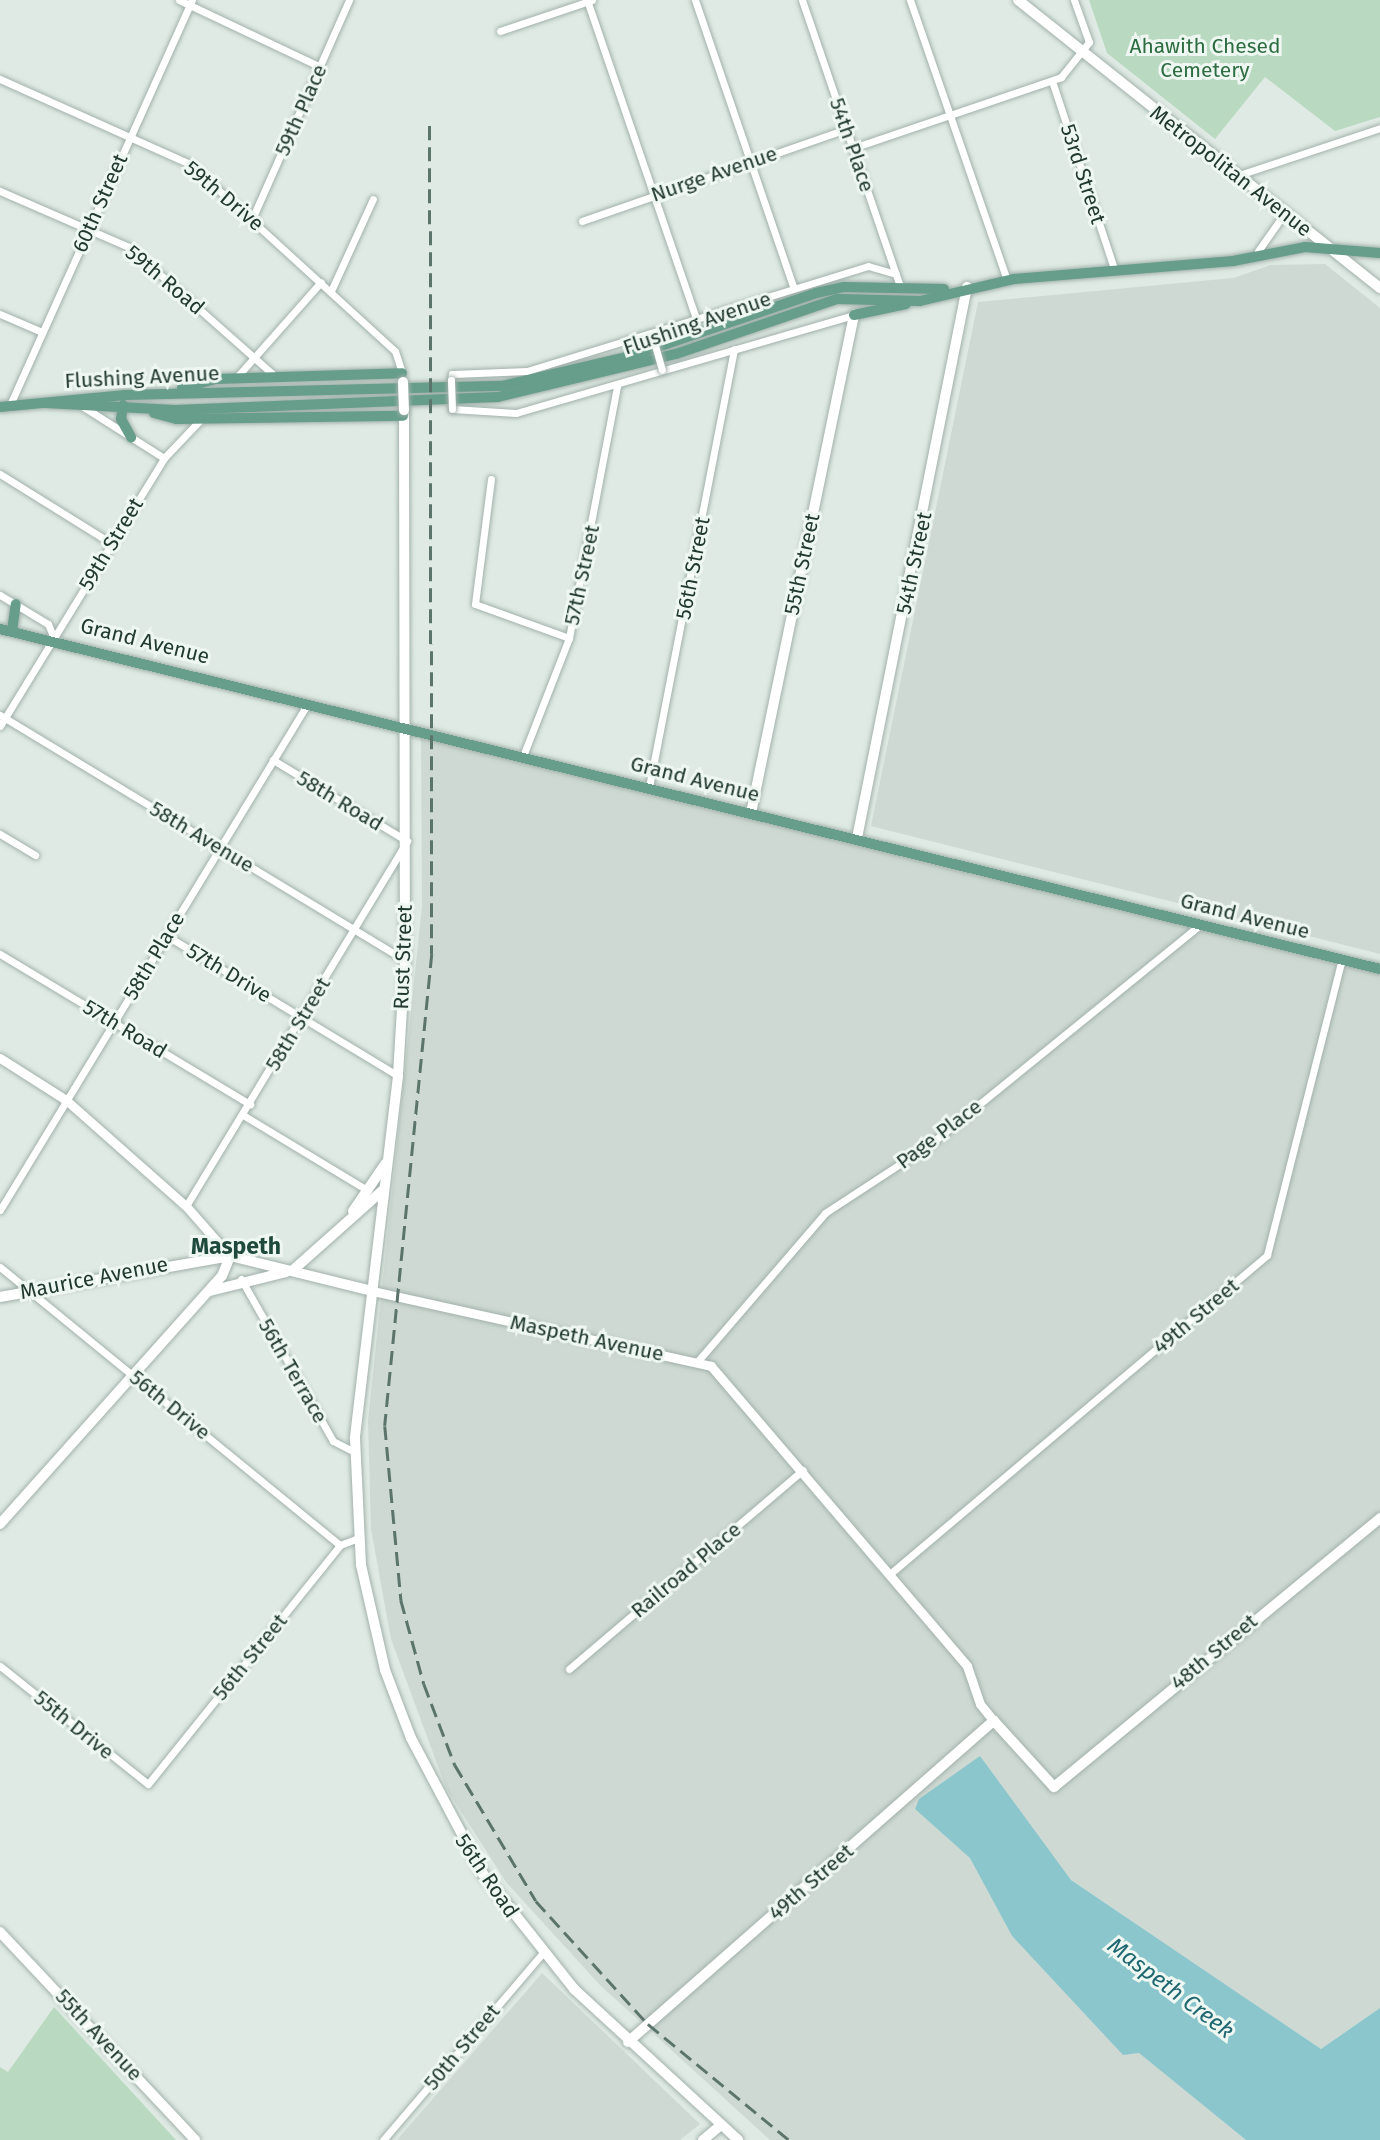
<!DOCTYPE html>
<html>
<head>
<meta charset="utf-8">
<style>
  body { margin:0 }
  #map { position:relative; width:1380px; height:2140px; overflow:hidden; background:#dfeae4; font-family:"Fira Sans",sans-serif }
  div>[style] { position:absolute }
  .built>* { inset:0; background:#ced9d3 }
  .green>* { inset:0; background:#b9dac0 }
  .water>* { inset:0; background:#8ac6cc }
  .roads { filter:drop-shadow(0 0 2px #a2b1ab) drop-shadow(0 0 2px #a2b1ab) }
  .minor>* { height:7px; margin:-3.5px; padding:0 3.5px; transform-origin:3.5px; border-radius:3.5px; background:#fff }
  .tertiary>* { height:9px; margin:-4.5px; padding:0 4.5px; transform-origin:4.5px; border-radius:4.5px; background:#fff }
  .secondary>* { height:10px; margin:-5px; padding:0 5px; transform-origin:5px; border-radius:5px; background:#fff }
  .primary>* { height:10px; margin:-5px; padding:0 5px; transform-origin:5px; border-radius:5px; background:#669d8b }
  .rail>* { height:2.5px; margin-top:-1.25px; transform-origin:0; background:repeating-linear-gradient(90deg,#5b746c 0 14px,transparent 0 21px) }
  .bridges { filter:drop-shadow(0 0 2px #a2b1ab) drop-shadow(0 0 2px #a2b1ab) }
  .minor-bridge>* { height:7px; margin:-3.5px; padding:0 3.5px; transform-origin:3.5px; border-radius:3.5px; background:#fff }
  .secondary-bridge>* { height:10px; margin:-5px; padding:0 5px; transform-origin:5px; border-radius:5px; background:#fff }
  span { translate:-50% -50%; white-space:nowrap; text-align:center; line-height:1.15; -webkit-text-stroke:6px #eff7f2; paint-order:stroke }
  .park-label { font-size:21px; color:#2e6d42 }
  .street-label { font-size:21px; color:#213931 }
  .neighbourhood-label { font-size:23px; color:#1f493c; font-weight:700 }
  .water-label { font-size:23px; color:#1f6871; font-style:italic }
</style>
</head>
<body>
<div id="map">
  <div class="built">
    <i style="clip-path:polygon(1325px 264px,1380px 308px,1380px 954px,871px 826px,978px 302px,1233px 278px,1271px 265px)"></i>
    <i style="clip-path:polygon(421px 730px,1380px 970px,1380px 2008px,1321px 2049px,1071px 1880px,980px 1757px,919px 1799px,915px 1809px,970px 1857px,1012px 1936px,1123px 2054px,1139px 2053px,1246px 2140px,770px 2140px,600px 1985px,506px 1882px,446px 1788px,391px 1639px,371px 1529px,368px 1421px,422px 906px)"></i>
    <i style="clip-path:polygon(542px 1973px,700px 2124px,680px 2140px,397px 2140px)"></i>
  </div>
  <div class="green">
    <i style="clip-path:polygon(1089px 0,1380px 0,1380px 117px,1335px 131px,1265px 77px,1215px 139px,1107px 53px)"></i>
    <i style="clip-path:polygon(54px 2007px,176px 2140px,0 2140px,0 2067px,8px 2072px)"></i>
  </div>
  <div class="water">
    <i style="clip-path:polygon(980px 1756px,1071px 1880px,1321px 2049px,1380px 2008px,1380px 2140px,1246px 2140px,1139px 2053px,1123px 2055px,1012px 1936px,970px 1858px,915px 1809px,919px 1799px)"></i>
  </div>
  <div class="roads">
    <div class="minor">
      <i style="left:179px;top:0;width:157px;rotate:25.3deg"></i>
      <i style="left:587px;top:0;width:337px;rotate:71.1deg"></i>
      <i style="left:695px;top:0;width:303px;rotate:71.1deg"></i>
      <i style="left:802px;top:0;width:305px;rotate:71.1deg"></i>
      <i style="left:910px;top:0;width:296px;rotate:70.9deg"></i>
      <i style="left:500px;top:31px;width:97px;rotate:-18.6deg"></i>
      <i style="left:0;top:79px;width:208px;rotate:24.1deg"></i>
      <i style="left:190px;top:164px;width:277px;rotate:42.4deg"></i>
      <i style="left:395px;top:351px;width:23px;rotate:72deg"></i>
      <i style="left:1052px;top:81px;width:197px;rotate:71.7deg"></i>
      <i style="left:853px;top:148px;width:220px;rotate:-18.8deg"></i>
      <i style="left:1061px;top:77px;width:45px;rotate:-51.3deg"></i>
      <i style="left:1089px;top:42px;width:45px;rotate:-109.7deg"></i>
      <i style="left:1236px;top:176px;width:152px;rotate:-18.4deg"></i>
      <i style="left:0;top:191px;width:141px;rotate:23.5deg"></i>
      <i style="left:129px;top:247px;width:196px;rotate:41.5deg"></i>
      <i style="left:252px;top:219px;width:240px;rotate:-66.1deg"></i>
      <i style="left:582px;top:221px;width:280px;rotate:-19.2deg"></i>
      <i style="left:1258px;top:251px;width:45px;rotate:-54.9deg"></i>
      <i style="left:331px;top:291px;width:101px;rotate:-65.5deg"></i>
      <i style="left:0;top:314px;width:46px;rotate:23.2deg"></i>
      <i style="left:236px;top:378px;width:128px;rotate:-48.5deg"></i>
      <i style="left:451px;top:380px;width:6px;rotate:-81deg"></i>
      <i style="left:452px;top:374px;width:75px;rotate:-2.3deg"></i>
      <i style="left:527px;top:371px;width:357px;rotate:-17.1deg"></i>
      <i style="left:868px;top:266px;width:29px;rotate:16deg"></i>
      <i style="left:82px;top:406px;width:97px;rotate:32.4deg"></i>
      <i style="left:9px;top:407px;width:446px;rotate:-65.8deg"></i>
      <i style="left:452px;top:409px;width:64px;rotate:3.6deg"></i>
      <i style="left:516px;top:413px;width:352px;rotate:-16.2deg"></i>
      <i style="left:0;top:474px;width:131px;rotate:31.9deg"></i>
      <i style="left:491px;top:479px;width:126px;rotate:97.3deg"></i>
      <i style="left:475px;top:604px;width:100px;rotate:19.9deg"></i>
      <i style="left:0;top:595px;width:56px;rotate:31.1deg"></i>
      <i style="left:48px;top:624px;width:15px;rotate:67deg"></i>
      <i style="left:0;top:715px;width:473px;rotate:31.2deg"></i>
      <i style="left:0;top:726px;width:314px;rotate:-58.5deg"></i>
      <i style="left:164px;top:458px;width:57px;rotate:-46.4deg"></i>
      <i style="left:523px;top:756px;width:127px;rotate:-68.7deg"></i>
      <i style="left:569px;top:638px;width:256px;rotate:-79.2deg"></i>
      <i style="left:649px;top:787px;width:446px;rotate:-79deg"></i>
      <i style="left:0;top:834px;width:41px;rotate:31deg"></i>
      <i style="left:167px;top:936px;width:270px;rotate:31.2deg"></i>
      <i style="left:0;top:954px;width:292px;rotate:31deg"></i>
      <i style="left:243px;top:1115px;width:145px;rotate:31.2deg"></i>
      <i style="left:186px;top:1206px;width:427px;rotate:-58.8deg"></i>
      <i style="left:407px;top:841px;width:157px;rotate:-148.8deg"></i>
      <i style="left:0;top:1210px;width:593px;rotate:-58.72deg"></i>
      <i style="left:0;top:1267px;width:439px;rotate:39.3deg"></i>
      <i style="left:241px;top:1279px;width:186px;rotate:60.4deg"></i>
      <i style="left:333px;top:1441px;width:25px;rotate:27deg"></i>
      <i style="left:697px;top:1362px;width:196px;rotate:-49.3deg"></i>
      <i style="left:825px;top:1213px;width:124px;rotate:-33.2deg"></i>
      <i style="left:929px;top:1145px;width:349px;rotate:-39.1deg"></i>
      <i style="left:891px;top:1573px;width:492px;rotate:-40.2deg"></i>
      <i style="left:1267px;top:1255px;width:305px;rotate:-75.8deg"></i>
      <i style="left:0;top:1666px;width:189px;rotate:38.6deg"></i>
      <i style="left:148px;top:1784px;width:307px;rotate:-51.2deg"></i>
      <i style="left:340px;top:1545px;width:19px;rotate:-21deg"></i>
      <i style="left:569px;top:1669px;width:307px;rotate:-40.4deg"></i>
      <i style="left:383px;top:2140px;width:245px;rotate:-49.5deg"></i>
    </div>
    <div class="tertiary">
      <i style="left:0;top:1058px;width:78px;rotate:32.5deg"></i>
      <i style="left:66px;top:1100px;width:160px;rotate:41.5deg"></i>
      <i style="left:186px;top:1206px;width:67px;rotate:48.7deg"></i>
      <i style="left:373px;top:1291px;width:346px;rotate:12.5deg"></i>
      <i style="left:711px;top:1366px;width:394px;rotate:49.5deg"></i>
      <i style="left:967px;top:1666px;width:40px;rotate:71.1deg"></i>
      <i style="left:980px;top:1704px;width:22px;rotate:51deg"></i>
    </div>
    <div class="secondary">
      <i style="left:1018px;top:0;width:463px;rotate:38.5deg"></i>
      <i style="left:404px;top:410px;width:550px;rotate:89.9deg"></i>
      <i style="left:405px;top:960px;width:116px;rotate:93.5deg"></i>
      <i style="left:398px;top:1076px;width:365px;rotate:96.8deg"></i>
      <i style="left:355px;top:1438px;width:127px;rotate:87.3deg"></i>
      <i style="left:361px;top:1565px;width:108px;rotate:77.1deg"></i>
      <i style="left:385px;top:1670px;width:73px;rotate:69.1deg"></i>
      <i style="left:411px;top:1738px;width:154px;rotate:62.1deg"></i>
      <i style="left:483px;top:1874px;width:147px;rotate:51.6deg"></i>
      <i style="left:574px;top:1989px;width:223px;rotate:42.6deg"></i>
      <i style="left:751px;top:813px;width:509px;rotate:-78.31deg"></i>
      <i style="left:857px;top:838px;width:562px;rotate:-78.71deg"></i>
      <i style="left:353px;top:1211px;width:58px;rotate:-55.5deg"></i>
      <i style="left:292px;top:1271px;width:123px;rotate:-41.7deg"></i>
      <i style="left:210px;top:1291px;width:78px;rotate:-14deg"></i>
      <i style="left:0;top:1297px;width:234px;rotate:-10.1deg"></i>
      <i style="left:230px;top:1256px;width:147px;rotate:13.8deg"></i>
      <i style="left:0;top:1524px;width:333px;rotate:-48.2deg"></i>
      <i style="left:222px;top:1276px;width:22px;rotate:-68deg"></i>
      <i style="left:0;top:1932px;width:285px;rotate:46.8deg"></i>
      <i style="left:628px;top:2042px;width:487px;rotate:-41.3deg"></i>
      <i style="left:994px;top:1721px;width:89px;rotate:47.7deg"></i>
      <i style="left:1054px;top:1787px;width:423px;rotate:-39.5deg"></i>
      <i style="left:703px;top:2140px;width:23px;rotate:-40deg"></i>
    </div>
    <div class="primary">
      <i style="left:854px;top:315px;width:53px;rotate:-11.9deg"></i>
      <i style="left:182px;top:388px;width:35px;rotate:-15deg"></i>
      <i style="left:216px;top:379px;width:186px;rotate:-1.8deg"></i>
      <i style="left:46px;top:403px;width:129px;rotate:3.1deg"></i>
      <i style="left:175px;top:410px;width:323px;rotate:-2.3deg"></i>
      <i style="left:498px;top:397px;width:183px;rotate:-13.6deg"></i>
      <i style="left:676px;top:354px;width:170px;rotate:-18.9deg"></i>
      <i style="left:837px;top:299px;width:83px;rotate:1.4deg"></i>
      <i style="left:920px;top:301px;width:97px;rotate:-13.2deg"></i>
      <i style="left:1014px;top:279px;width:220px;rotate:-4.7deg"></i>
      <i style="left:1233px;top:261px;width:73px;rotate:-11deg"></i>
      <i style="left:1305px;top:247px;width:75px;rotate:4.6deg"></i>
      <i style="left:123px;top:405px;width:14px;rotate:98deg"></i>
      <i style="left:121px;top:419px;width:21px;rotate:61deg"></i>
      <i style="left:0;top:407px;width:126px;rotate:-5.5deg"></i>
      <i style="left:125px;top:395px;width:377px;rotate:-1.4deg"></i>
      <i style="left:502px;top:386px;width:132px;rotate:-13.1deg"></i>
      <i style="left:631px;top:356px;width:195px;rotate:-18.8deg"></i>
      <i style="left:816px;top:293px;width:29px;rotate:-12deg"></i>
      <i style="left:844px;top:287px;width:100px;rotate:1.1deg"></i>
      <i style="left:154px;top:413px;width:23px;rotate:15deg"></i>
      <i style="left:176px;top:419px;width:227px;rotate:-0.8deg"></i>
      <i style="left:0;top:629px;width:1421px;rotate:13.84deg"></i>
      <i style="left:12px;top:631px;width:27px;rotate:-82deg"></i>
    </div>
  </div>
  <div class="rail">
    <i style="left:430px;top:126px;width:828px;rotate:89.86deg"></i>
    <i style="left:432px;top:954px;width:474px;rotate:95.7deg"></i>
    <i style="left:385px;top:1426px;width:175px;rotate:84.7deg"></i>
    <i style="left:401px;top:1600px;width:87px;rotate:74.7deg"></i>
    <i style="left:424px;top:1684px;width:87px;rotate:69.1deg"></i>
    <i style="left:455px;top:1765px;width:158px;rotate:59.2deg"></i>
    <i style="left:536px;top:1901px;width:166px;rotate:47.7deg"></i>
    <i style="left:648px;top:2024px;width:183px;rotate:39.4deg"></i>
  </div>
  <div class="bridges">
    <div class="minor-bridge">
      <i style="left:654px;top:342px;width:29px;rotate:74deg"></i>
      <i style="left:451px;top:380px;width:29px;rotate:88deg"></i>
    </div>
    <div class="secondary-bridge">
      <i style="left:403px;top:382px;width:28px;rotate:88deg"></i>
    </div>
  </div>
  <div class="park-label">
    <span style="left:1205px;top:58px">Ahawith Chesed<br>Cemetery</span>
  </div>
  <div class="street-label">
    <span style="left:301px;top:110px;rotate:-66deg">59th Place</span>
    <span style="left:852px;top:145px;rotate:71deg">54th Place</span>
    <span style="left:1231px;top:171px;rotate:38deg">Metropolitan Avenue</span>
    <span style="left:714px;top:174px;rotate:-19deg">Nurge Avenue</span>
    <span style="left:1083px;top:174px;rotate:72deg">53rd Street</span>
    <span style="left:224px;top:196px;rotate:40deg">59th Drive</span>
    <span style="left:100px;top:203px;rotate:-66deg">60th Street</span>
    <span style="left:165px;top:280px;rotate:40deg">59th Road</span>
    <span style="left:697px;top:323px;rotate:-19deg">Flushing Avenue</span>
    <span style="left:142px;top:377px;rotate:-3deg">Flushing Avenue</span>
    <span style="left:111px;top:544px;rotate:-59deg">59th Street</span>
    <span style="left:914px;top:563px;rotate:-78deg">54th Street</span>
    <span style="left:802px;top:564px;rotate:-78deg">55th Street</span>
    <span style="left:693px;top:568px;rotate:-79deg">56th Street</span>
    <span style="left:582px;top:575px;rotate:-78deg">57th Street</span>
    <span style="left:145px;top:641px;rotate:14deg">Grand Avenue</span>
    <span style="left:695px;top:779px;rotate:14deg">Grand Avenue</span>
    <span style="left:340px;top:801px;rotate:31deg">58th Road</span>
    <span style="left:202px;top:837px;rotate:31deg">58th Avenue</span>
    <span style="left:1245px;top:916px;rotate:14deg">Grand Avenue</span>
    <span style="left:154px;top:956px;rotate:-59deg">58th Place</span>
    <span style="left:403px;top:957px;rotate:-88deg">Rust Street</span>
    <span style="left:229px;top:973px;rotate:31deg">57th Drive</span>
    <span style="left:298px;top:1024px;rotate:-59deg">58th Street</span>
    <span style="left:125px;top:1029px;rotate:31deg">57th Road</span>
    <span style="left:939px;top:1134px;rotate:-37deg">Page Place</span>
    <span style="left:94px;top:1278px;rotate:-11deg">Maurice Avenue</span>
    <span style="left:1196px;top:1316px;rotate:-40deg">49th Street</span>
    <span style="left:587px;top:1338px;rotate:12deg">Maspeth Avenue</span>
    <span style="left:293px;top:1371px;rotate:60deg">56th Terrace</span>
    <span style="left:170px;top:1405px;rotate:39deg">56th Drive</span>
    <span style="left:686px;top:1570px;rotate:-40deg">Railroad Place</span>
    <span style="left:1214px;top:1652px;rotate:-40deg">48th Street</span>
    <span style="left:250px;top:1657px;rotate:-51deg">56th Street</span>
    <span style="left:74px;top:1725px;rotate:39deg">55th Drive</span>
    <span style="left:487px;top:1876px;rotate:56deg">56th Road</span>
    <span style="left:811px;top:1882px;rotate:-41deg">49th Street</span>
    <span style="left:99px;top:2035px;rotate:47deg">55th Avenue</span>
    <span style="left:462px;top:2047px;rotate:-50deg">50th Street</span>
  </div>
  <div class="neighbourhood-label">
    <span style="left:236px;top:1246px">Maspeth</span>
  </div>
  <div class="water-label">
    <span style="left:1171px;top:1988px;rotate:37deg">Maspeth Creek</span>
  </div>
</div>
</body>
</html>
